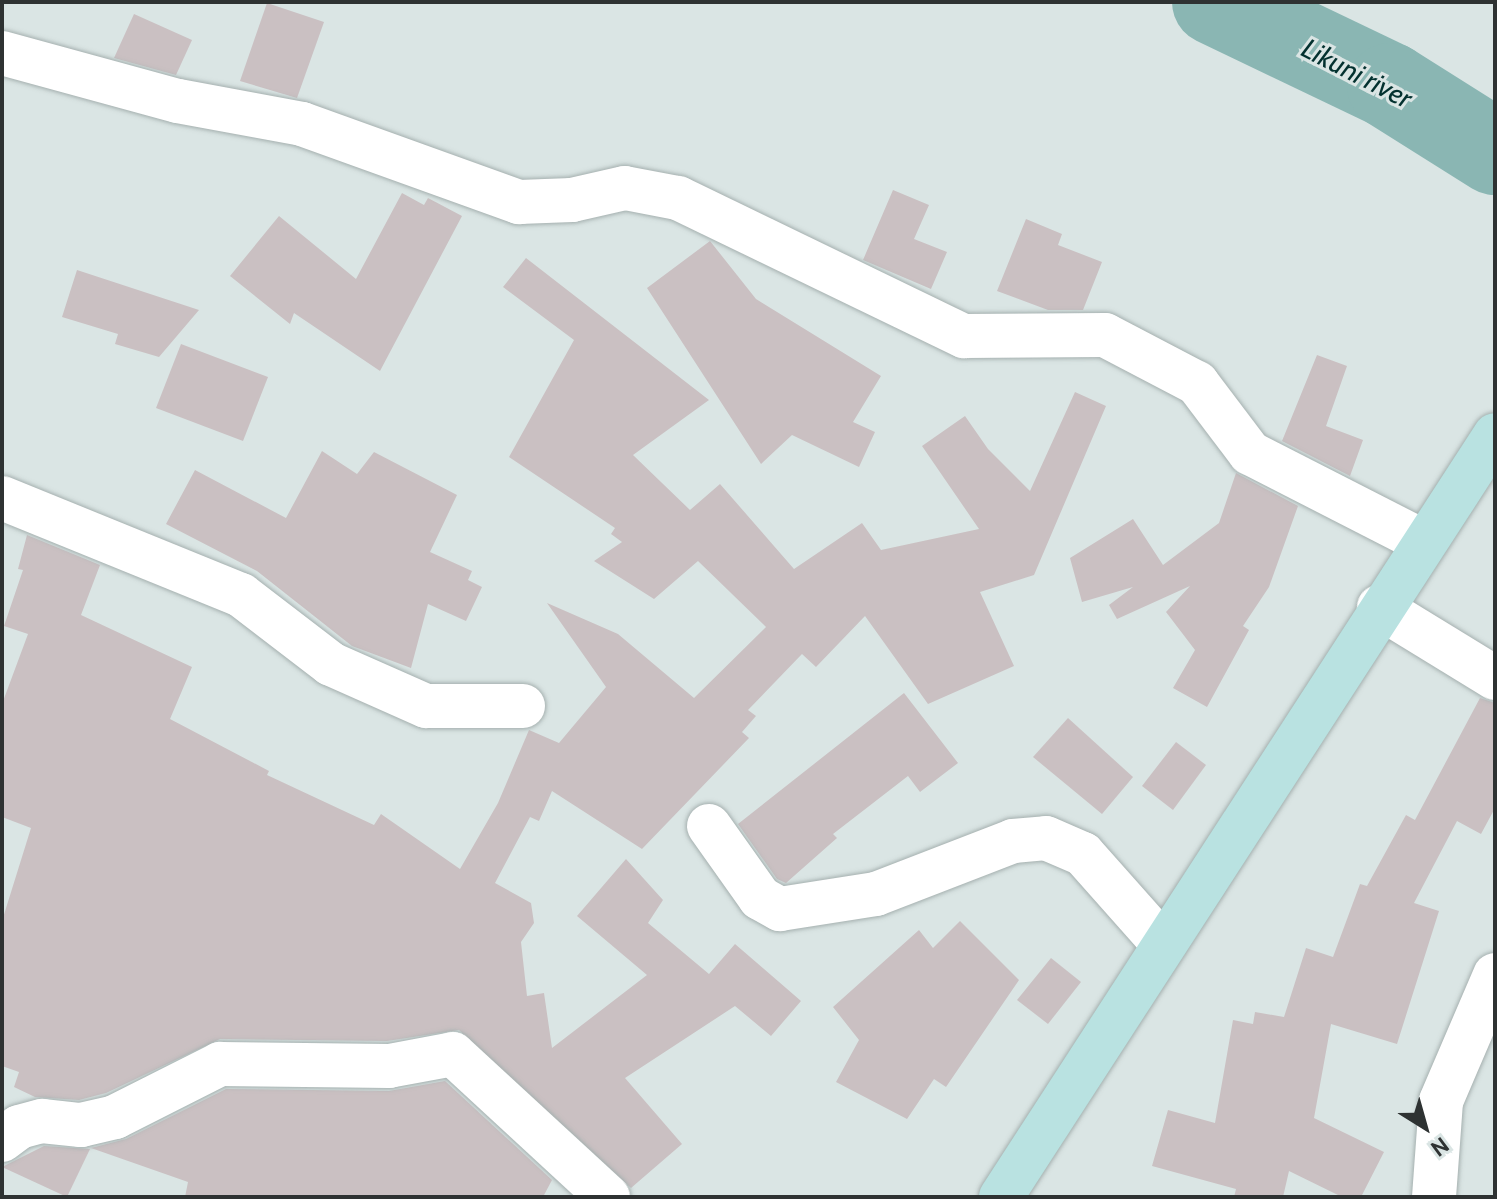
<!DOCTYPE html>
<html>
<head>
<meta charset="utf-8">
<style>
  body { margin:0 }
  #map { position:relative; width:1497px; height:1199px; overflow:hidden; background:#dae5e4; font-family:Cabin,sans-serif }
  div>[style] { position:absolute }
  .river>* { height:86px; margin:-43px; padding:0 43px; transform-origin:43px; border-radius:43px; background:#8ab6b3 }
  .building>* { inset:0; background:#cac0c2 }
  .roads { filter:drop-shadow(0 0 2px #a5b0af) drop-shadow(0 0 2px #a5b0af) }
  .street>* { height:44px; margin:-22px; padding:0 22px; transform-origin:22px; border-radius:22px; background:#fff }
  .secondary>* { height:44px; margin:-22px; padding:0 22px; transform-origin:22px; border-radius:22px; background:#b9e2e1 }
  span { translate:-50% -50%; white-space:nowrap; text-align:center; line-height:1.15; -webkit-text-stroke:6px #dae5e4; paint-order:stroke }
  .water-label { font-size:28px; color:#03312f; font-style:italic }
  .frame { position:absolute; inset:0; border:4px solid #2e3232; pointer-events:none }
  .north { position:absolute; left:1385px; top:1087px; width:80px; height:80px; -webkit-text-stroke:6px #dae5e4; paint-order:stroke; rotate:143deg; font-size:22px; font-weight:700; line-height:32px; text-align:center; color:#2e3232 }
  .north::after { content:''; display:block; margin:auto; width:28px; height:36px; background:#2e3232; clip-path:polygon(50% 0,100% 100%,50% 72%,0 100%) }
</style>
</head>
<body>
<div id="map">
  <div class="river">
    <i style="left:1215px;top:2px;width:194px;rotate:25.6deg"></i>
    <i style="left:1390px;top:86px;width:124px;rotate:32.2deg"></i>
  </div>
  <div class="building">
    <i style="clip-path:polygon(267px 3px,324px 22px,297px 98px,240px 81px)"></i>
    <i style="clip-path:polygon(134px 14px,192px 40px,176px 75px,114px 58px)"></i>
    <i style="clip-path:polygon(893px 190px,929px 205px,914px 239px,947px 252px,931px 289px,863px 260px)"></i>
    <i style="clip-path:polygon(402px 193px,424px 205px,428px 198px,462px 216px,380px 371px,294px 313px,290px 324px,230px 276px,279px 216px,356px 279px)"></i>
    <i style="clip-path:polygon(1026px 219px,1062px 234px,1058px 245px,1102px 262px,1083px 310px,1048px 310px,997px 291px)"></i>
    <i style="clip-path:polygon(710px 241px,756px 299px,881px 376px,853px 422px,875px 432px,859px 467px,792px 435px,761px 464px,647px 288px)"></i>
    <i style="clip-path:polygon(526px 258px,709px 400px,633px 455px,690px 510px,720px 484px,794px 569px,862px 523px,881px 550px,979px 529px,922px 446px,965px 416px,988px 449px,1030px 491px,1075px 392px,1106px 406px,1034px 575px,980px 592px,1014px 666px,928px 704px,865px 616px,816px 667px,802px 654px,748px 710px,756px 716px,742px 732px,749px 738px,642px 849px,552px 791px,539px 821px,530px 817px,495px 883px,531px 903px,534px 923px,521px 942px,527px 996px,544px 993px,552px 1048px,647px 975px,577px 916px,626px 859px,663px 900px,648px 923px,709px 974px,735px 944px,801px 1001px,771px 1036px,735px 1006px,625px 1078px,682px 1144px,631px 1188px,459px 1030px,387px 1041px,220px 1039px,106px 1093px,79px 1100px,35px 1097px,14px 1087px,19px 1072px,2px 1066px,2px 921px,31px 828px,2px 817px,2px 704px,28px 634px,4px 626px,23px 570px,18px 569px,27px 535px,100px 565px,81px 615px,192px 667px,170px 719px,269px 771px,267px 775px,374px 825px,381px 814px,460px 869px,498px 803px,529px 730px,559px 743px,606px 687px,547px 603px,618px 634px,694px 698px,766px 627px,698px 561px,654px 599px,594px 561px,622px 542px,611px 534px,615px 528px,509px 457px,574px 340px,503px 287px)"></i>
    <i style="clip-path:polygon(77px 270px,199px 310px,159px 357px,115px 344px,118px 334px,62px 317px)"></i>
    <i style="clip-path:polygon(181px 344px,268px 377px,243px 441px,156px 408px)"></i>
    <i style="clip-path:polygon(1317px 355px,1347px 366px,1326px 426px,1363px 440px,1350px 476px,1282px 441px)"></i>
    <i style="clip-path:polygon(322px 451px,357px 474px,374px 452px,457px 495px,430px 552px,472px 571px,468px 580px,482px 587px,466px 621px,428px 604px,411px 668px,352px 646px,257px 571px,166px 524px,195px 470px,286px 518px)"></i>
    <i style="clip-path:polygon(1236px 473px,1298px 506px,1269px 587px,1243px 626px,1249px 630px,1207px 707px,1173px 688px,1195px 650px,1166px 612px,1190px 586px,1117px 619px,1109px 605px,1133px 587px,1082px 602px,1070px 558px,1133px 519px,1163px 565px,1219px 523px)"></i>
    <i style="clip-path:polygon(904px 693px,958px 763px,920px 792px,908px 776px,833px 834px,837px 838px,786px 883px,777px 879px,738px 824px)"></i>
    <i style="clip-path:polygon(1480px 698px,1495px 703px,1495px 808px,1481px 834px,1457px 821px,1414px 903px,1439px 911px,1397px 1044px,1331px 1024px,1314px 1118px,1384px 1152px,1361px 1197px,1342px 1197px,1289px 1171px,1283px 1197px,1234px 1197px,1236px 1189px,1152px 1166px,1168px 1110px,1215px 1123px,1233px 1020px,1253px 1024px,1255px 1012px,1284px 1017px,1306px 948px,1333px 957px,1360px 884px,1367px 886px,1406px 815px,1415px 820px)"></i>
    <i style="clip-path:polygon(1068px 718px,1133px 777px,1102px 814px,1033px 757px)"></i>
    <i style="clip-path:polygon(1176px 742px,1206px 765px,1173px 810px,1142px 786px)"></i>
    <i style="clip-path:polygon(960px 921px,1019px 980px,946px 1087px,934px 1079px,907px 1119px,836px 1082px,859px 1040px,833px 1007px,919px 930px,933px 948px)"></i>
    <i style="clip-path:polygon(1051px 958px,1081px 982px,1048px 1024px,1017px 1000px)"></i>
    <i style="clip-path:polygon(445px 1081px,552px 1180px,543px 1197px,185px 1197px,188px 1182px,91px 1148px,126px 1139px,226px 1089px,389px 1091px)"></i>
    <i style="clip-path:polygon(44px 1146px,90px 1149px,67px 1197px,2px 1167px)"></i>
  </div>
  <div class="roads">
    <div class="street">
      <i style="left:2px;top:53px;width:182px;rotate:15.3deg"></i>
      <i style="left:178px;top:101px;width:126px;rotate:10.5deg"></i>
      <i style="left:302px;top:124px;width:231px;rotate:19.8deg"></i>
      <i style="left:519px;top:202px;width:53px;rotate:-2.2deg"></i>
      <i style="left:572px;top:200px;width:54px;rotate:-12.8deg"></i>
      <i style="left:625px;top:188px;width:54px;rotate:10.7deg"></i>
      <i style="left:678px;top:198px;width:318px;rotate:25.8deg"></i>
      <i style="left:964px;top:336px;width:141px;rotate:-0.4deg"></i>
      <i style="left:1105px;top:335px;width:104px;rotate:27.6deg"></i>
      <i style="left:1197px;top:383px;width:88px;rotate:52.9deg"></i>
      <i style="left:1250px;top:453px;width:193px;rotate:27.1deg"></i>
      <i style="left:2px;top:498px;width:258px;rotate:22.1deg"></i>
      <i style="left:241px;top:595px;width:113px;rotate:37.5deg"></i>
      <i style="left:331px;top:664px;width:104px;rotate:23.9deg"></i>
      <i style="left:426px;top:706px;width:97px"></i>
      <i style="left:1379px;top:607px;width:136px;rotate:31.5deg"></i>
      <i style="left:709px;top:826px;width:88px;rotate:54.7deg"></i>
      <i style="left:760px;top:898px;width:23px;rotate:29deg"></i>
      <i style="left:780px;top:909px;width:97px;rotate:-8.9deg"></i>
      <i style="left:876px;top:894px;width:147px;rotate:-21.1deg"></i>
      <i style="left:1013px;top:841px;width:33px;rotate:-5deg"></i>
      <i style="left:1046px;top:838px;width:40px;rotate:23.4deg"></i>
      <i style="left:1083px;top:854px;width:119px;rotate:48.4deg"></i>
      <i style="left:2px;top:1140px;width:21px;rotate:-37deg"></i>
      <i style="left:19px;top:1127px;width:24px;rotate:-15deg"></i>
      <i style="left:42px;top:1121px;width:39px;rotate:6deg"></i>
      <i style="left:81px;top:1125px;width:35px;rotate:-13deg"></i>
      <i style="left:115px;top:1117px;width:118px;rotate:-26.8deg"></i>
      <i style="left:220px;top:1064px;width:169px;rotate:0.7deg"></i>
      <i style="left:389px;top:1066px;width:65px;rotate:-10.6deg"></i>
      <i style="left:453px;top:1054px;width:211px;rotate:42.7deg"></i>
      <i style="left:1434px;top:1197px;width:96px;rotate:-85.8deg"></i>
      <i style="left:1441px;top:1101px;width:137px;rotate:-66.8deg"></i>
    </div>
    <div class="secondary">
      <i style="left:1001px;top:1197px;width:908px;rotate:-57.04deg"></i>
    </div>
  </div>
  <div class="water-label">
    <span style="left:1357px;top:73px;rotate:27deg">Likuni river</span>
  </div>
  <div class="frame"></div>
  <div class="north">N</div>
</div>
</body>
</html>
